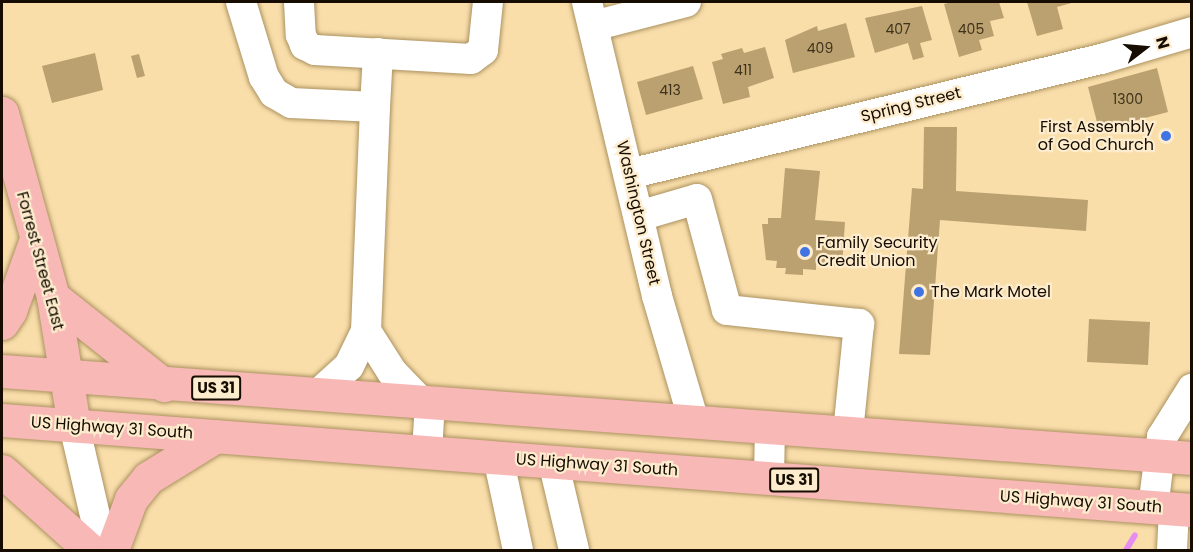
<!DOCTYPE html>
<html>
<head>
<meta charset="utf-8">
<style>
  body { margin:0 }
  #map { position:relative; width:1193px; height:552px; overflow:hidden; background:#f9deaa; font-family:Poppins,sans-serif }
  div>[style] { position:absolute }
  .stream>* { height:6px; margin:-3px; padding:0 3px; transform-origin:3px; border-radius:3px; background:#e78df2 }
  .building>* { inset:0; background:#bba16f }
  .roads { filter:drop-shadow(0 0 2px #ab9260) drop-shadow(0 0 2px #ab9260) }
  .minor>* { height:30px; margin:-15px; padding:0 15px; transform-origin:15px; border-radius:15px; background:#fff }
  .major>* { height:33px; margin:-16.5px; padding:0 16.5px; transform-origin:16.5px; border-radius:16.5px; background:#f7b8b6 }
  .dots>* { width:16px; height:16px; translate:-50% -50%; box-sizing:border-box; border:3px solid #fdedce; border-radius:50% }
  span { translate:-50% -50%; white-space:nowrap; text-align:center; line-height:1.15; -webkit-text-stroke:4.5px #fdedce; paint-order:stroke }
  .number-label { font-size:14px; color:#3f321c }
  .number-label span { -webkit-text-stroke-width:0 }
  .shield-label span { padding:2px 4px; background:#fdedce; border:2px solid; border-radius:4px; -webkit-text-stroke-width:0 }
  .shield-label { font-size:15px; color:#160d00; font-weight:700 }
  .street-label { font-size:16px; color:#160d00 }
  .poi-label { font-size:16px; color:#160d00 }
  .right { translate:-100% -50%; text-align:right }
  .left { translate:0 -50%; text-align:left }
  .frame { position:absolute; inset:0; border:3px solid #160d00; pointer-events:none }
  .north { position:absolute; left:1115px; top:18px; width:60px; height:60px; -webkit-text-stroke:4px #fdedce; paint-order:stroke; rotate:74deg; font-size:16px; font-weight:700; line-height:24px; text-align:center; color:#160d00 }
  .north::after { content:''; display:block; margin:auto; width:21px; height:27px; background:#160d00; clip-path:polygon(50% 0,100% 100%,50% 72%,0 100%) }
</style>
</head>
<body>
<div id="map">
  <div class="stream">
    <i style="left:1126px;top:550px;width:17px;rotate:-59deg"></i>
  </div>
  <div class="building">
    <i style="clip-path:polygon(952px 2px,999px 2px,1004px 18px,990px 21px,994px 36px,979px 40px,982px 50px,959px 57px,944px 4px)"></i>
    <i style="clip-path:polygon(1027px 2px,1075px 2px,1057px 7px,1063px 29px,1037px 36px)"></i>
    <i style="clip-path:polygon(922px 6px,932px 40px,920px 43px,924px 57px,913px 60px,908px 43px,875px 53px,865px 18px)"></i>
    <i style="clip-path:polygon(846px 23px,855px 57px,793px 73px,785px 40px,817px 26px,818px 31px)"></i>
    <i style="clip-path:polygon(765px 47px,774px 78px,748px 87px,750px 97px,723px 104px,712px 62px,723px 59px,721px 54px,742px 48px,744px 53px)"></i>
    <i style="clip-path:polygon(95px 53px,103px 90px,52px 103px,42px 66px)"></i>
    <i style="clip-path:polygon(139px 54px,145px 76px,137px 78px,131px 56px)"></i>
    <i style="clip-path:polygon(693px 66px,703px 99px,646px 115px,637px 82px)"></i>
    <i style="clip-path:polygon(1157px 68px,1168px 112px,1099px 130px,1088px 87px)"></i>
    <i style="clip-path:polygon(924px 127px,957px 127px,956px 191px,1088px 200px,1086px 231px,940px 220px,930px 355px,899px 354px,912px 188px,923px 189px)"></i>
    <i style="clip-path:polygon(785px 168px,820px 171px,815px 220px,845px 222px,842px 266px,816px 264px,816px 270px,803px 269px,803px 275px,785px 274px,786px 268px,776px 268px,777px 261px,766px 260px,762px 224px,768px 224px,768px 218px,781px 218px)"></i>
    <i style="clip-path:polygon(1089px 319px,1150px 322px,1148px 365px,1087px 362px)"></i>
  </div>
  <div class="roads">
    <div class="minor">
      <i style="left:241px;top:2px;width:78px;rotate:73deg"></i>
      <i style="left:264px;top:77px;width:19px;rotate:58deg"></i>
      <i style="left:274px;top:93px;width:20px;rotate:30deg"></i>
      <i style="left:291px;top:103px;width:84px;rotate:2.7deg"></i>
      <i style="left:375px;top:107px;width:224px;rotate:92.3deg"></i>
      <i style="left:299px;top:2px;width:33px;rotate:87deg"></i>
      <i style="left:301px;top:35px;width:11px;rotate:68deg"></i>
      <i style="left:305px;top:45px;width:11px;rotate:27deg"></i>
      <i style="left:315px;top:50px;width:156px;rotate:3.3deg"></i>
      <i style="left:471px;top:59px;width:15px;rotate:-37deg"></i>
      <i style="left:483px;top:50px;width:48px;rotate:-84.1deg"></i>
      <i style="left:587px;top:2px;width:302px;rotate:76.6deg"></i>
      <i style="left:657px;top:296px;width:131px;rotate:73.6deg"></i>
      <i style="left:593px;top:26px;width:96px;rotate:-14.5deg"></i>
      <i style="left:375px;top:107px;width:54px;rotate:-86.8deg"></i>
      <i style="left:629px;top:174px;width:486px;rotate:-13.7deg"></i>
      <i style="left:1101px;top:59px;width:95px;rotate:-16.5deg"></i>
      <i style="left:639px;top:216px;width:60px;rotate:-16.3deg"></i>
      <i style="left:697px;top:199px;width:115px;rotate:74.9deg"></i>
      <i style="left:727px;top:310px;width:133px;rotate:6.1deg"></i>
      <i style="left:859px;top:324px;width:110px;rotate:95.8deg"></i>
      <i style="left:317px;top:395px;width:43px;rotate:-42.2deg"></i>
      <i style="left:349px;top:366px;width:39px;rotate:-64deg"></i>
      <i style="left:366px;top:331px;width:49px;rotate:57.6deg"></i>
      <i style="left:392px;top:372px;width:43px;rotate:45.9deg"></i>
      <i style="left:74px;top:425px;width:128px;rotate:76.9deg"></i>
      <i style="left:427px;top:452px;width:49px;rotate:-86.5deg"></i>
      <i style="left:498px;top:457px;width:95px;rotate:77.9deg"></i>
      <i style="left:553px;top:461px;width:91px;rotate:76.7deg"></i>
      <i style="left:769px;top:478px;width:50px;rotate:-88.9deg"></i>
      <i style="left:1153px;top:508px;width:72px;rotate:-82.8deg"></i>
      <i style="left:1162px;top:437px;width:57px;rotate:-58deg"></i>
      <i style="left:1172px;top:550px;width:41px;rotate:-87.2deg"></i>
    </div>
    <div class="major">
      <i style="left:2px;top:113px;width:191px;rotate:74.5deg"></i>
      <i style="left:53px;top:297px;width:130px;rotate:80.7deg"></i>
      <i style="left:53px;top:297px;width:142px;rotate:38.4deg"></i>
      <i style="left:2px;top:323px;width:14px;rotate:-56deg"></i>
      <i style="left:10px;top:311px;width:73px;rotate:-70.1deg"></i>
      <i style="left:2px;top:371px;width:1193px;rotate:4.18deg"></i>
      <i style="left:2px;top:420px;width:1193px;rotate:4.33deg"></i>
      <i style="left:2px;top:471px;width:118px;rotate:41.9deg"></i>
      <i style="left:112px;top:550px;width:54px;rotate:-69.6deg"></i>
      <i style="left:131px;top:499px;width:27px;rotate:-51deg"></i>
      <i style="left:148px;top:478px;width:80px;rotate:-31.7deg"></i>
    </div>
  </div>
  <div class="dots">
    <i style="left:1166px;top:136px;background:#4074e5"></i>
    <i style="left:805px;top:252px;background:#4074e5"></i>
    <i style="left:919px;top:292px;background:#4074e5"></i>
  </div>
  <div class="number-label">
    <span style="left:898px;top:29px">407</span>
    <span style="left:971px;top:29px">405</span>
    <span style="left:820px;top:48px">409</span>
    <span style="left:743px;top:70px">411</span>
    <span style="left:670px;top:90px">413</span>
    <span style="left:1128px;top:99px">1300</span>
  </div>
  <div class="shield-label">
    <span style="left:216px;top:388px">US 31</span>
    <span style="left:794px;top:480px">US 31</span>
  </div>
  <div class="street-label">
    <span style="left:911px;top:105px;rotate:-14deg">Spring Street</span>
    <span style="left:638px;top:213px;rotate:77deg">Washington Street</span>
    <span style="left:40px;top:261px;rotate:75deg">Forrest Street East</span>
    <span style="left:112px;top:428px;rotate:4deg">US Highway 31 South</span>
    <span style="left:597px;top:465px;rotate:4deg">US Highway 31 South</span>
    <span style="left:1081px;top:502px;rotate:4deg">US Highway 31 South</span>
  </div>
  <div class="poi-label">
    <span class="right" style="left:1154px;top:136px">First Assembly<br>of God Church</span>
    <span class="left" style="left:817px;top:252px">Family Security<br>Credit Union</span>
    <span class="left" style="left:931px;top:292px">The Mark Motel</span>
  </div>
  <div class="frame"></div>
  <div class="north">N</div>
</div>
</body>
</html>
